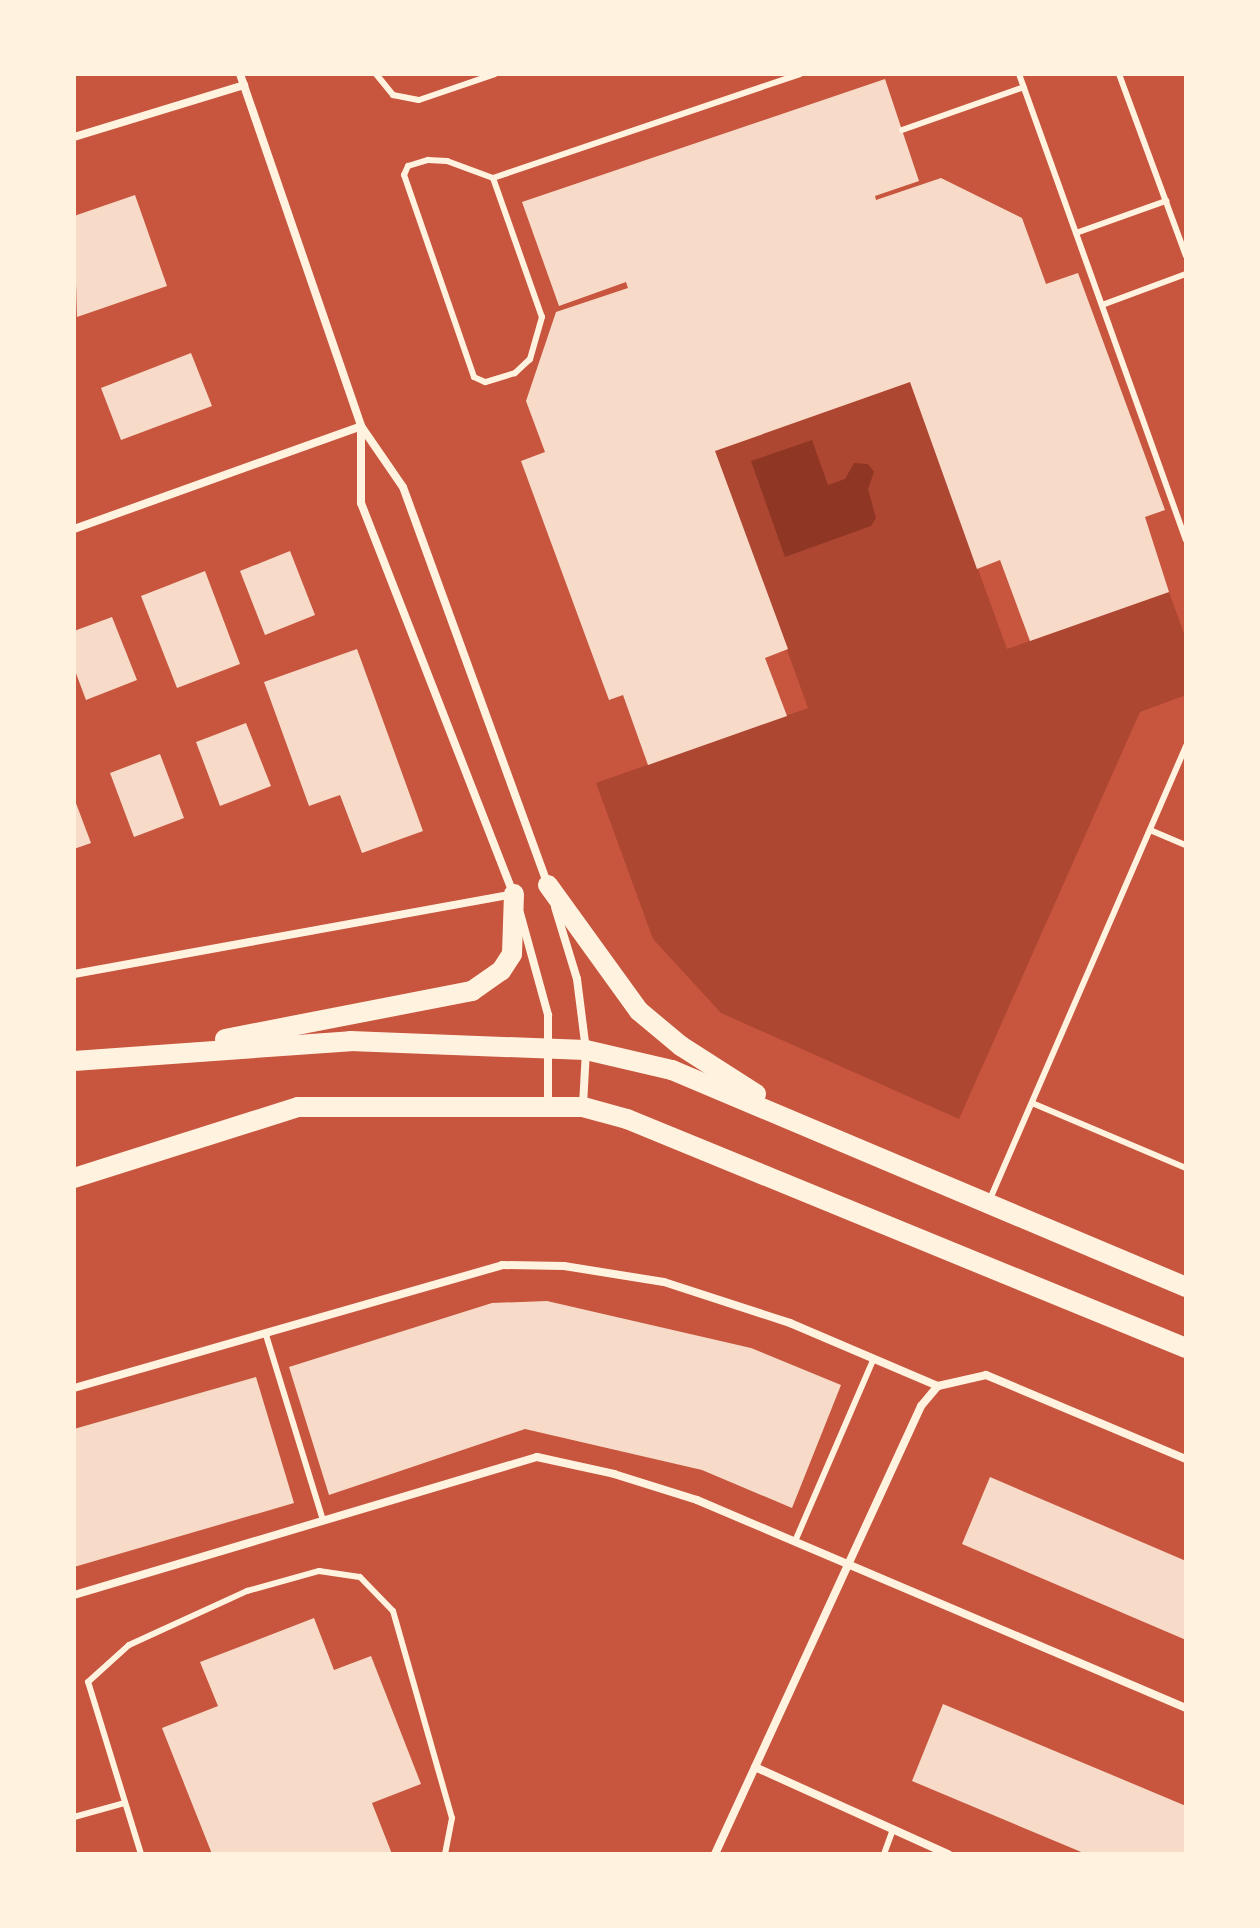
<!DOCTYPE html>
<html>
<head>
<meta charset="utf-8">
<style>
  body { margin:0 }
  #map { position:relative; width:1260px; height:1928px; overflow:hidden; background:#c8553d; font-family:"DejaVu Sans",sans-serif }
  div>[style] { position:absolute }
  .green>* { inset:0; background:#ae4732 }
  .water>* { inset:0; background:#8f3625 }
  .building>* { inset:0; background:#f7dbc8 }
  .service>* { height:6px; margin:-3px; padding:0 3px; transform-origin:3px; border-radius:3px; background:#fff3e0 }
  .minor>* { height:8px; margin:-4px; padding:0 4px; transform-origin:4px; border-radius:4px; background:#fff3e0 }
  .primary>* { height:20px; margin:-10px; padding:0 10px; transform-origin:10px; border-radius:10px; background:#fff3e0 }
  span { translate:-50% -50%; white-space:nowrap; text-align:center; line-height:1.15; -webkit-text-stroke:7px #fff3e0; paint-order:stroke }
  .frame { position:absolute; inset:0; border:76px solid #fff3e0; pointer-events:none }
</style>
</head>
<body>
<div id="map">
  <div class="green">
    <i style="clip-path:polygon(910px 382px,1007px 649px,1169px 592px,1186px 639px,1186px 695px,1140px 712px,959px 1119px,721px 1013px,653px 939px,596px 783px,808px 708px,715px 451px)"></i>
  </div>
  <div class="water">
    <i style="clip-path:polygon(812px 440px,828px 485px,845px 479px,854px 463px,868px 464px,874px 472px,868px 489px,876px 518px,871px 526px,785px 557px,751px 461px)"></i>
  </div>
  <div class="building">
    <i style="clip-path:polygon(885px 79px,919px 181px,875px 196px,876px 200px,941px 178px,1022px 218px,1046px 284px,1078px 273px,1165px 510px,1145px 517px,1169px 592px,1030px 641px,1000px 560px,977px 569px,910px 382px,715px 451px,788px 649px,765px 658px,787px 716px,648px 765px,623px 695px,609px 700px,521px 461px,545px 452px,526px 401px,556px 312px,628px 288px,626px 282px,559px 306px,522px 202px)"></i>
    <i style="clip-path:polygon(135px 195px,167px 286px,77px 317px,74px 216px)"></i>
    <i style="clip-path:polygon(191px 353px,212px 406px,121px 440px,101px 388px)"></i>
    <i style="clip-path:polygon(290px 551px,315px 615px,265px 635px,240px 571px)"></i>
    <i style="clip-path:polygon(205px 571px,240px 664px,177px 688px,141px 596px)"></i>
    <i style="clip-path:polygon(112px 617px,137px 680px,86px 700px,74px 668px,74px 631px)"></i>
    <i style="clip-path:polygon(357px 649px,423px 831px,362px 853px,340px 795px,309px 806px,264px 682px)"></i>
    <i style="clip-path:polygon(246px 723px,271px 786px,220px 806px,196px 742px)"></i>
    <i style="clip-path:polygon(160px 754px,184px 818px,134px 837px,110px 773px)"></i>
    <i style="clip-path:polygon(74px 798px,91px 843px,74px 849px)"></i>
    <i style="clip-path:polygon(547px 1301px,751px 1348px,841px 1385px,792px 1508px,702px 1470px,525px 1429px,329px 1495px,289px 1367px,492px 1303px)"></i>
    <i style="clip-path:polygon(256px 1377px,294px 1503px,74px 1567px,74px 1429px)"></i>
    <i style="clip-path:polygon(990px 1477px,1186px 1561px,1186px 1640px,962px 1544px)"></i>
    <i style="clip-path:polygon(314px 1618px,334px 1670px,371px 1656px,421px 1784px,372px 1803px,392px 1854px,212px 1854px,162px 1728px,218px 1706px,200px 1662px)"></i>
    <i style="clip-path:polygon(943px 1704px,1186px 1806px,1186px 1854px,1086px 1854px,912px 1781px)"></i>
  </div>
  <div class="service">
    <i style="left:376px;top:74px;width:27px;rotate:51deg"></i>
    <i style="left:393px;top:95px;width:26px;rotate:11deg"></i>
    <i style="left:419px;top:100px;width:80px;rotate:-18.9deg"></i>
    <i style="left:1019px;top:74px;width:495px;rotate:70.3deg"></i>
    <i style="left:1119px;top:74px;width:194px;rotate:69.8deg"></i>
    <i style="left:902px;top:130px;width:129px;rotate:-19.4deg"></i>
    <i style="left:428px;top:160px;width:19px;rotate:3deg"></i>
    <i style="left:447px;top:161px;width:49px;rotate:20.3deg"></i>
    <i style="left:493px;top:178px;width:147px;rotate:70.6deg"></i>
    <i style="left:542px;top:317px;width:44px;rotate:105.9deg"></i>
    <i style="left:530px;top:359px;width:21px;rotate:137deg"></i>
    <i style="left:515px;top:373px;width:31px;rotate:163deg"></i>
    <i style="left:485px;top:382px;width:12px;rotate:-156deg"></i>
    <i style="left:474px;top:377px;width:214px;rotate:-109.1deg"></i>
    <i style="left:404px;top:175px;width:10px;rotate:-66deg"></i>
    <i style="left:408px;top:166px;width:21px;rotate:-17deg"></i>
    <i style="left:493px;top:178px;width:324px;rotate:-18.7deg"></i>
    <i style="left:1076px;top:233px;width:96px;rotate:-19.6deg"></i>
    <i style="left:1102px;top:305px;width:90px;rotate:-20.3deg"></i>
    <i style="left:1150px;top:830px;width:39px;rotate:23deg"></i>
    <i style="left:1032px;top:1103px;width:167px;rotate:22.9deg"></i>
    <i style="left:990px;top:1199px;width:494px;rotate:-66.6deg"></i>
    <i style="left:266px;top:1335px;width:194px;rotate:72.9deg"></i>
    <i style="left:796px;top:1539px;width:197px;rotate:-66.7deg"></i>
    <i style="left:74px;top:1817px;width:53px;rotate:-15.4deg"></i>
    <i style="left:141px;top:1854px;width:180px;rotate:-107.1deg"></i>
    <i style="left:88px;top:1682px;width:55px;rotate:-42.1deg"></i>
    <i style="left:129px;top:1645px;width:130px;rotate:-24.6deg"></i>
    <i style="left:247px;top:1591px;width:75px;rotate:-15.5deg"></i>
    <i style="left:319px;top:1571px;width:41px;rotate:8.3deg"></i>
    <i style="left:360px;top:1577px;width:47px;rotate:45.9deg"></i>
    <i style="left:393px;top:1611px;width:215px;rotate:74.1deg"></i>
    <i style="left:452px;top:1818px;width:37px;rotate:101deg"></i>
    <i style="left:884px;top:1854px;width:27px;rotate:-70deg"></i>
  </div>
  <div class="minor">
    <i style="left:240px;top:74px;width:372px;rotate:71deg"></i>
    <i style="left:361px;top:426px;width:74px;rotate:55.5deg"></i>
    <i style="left:403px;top:487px;width:425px;rotate:70deg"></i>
    <i style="left:74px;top:137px;width:178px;rotate:-17deg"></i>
    <i style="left:361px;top:427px;width:76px;rotate:90deg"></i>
    <i style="left:361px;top:503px;width:418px;rotate:68.7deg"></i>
    <i style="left:74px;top:529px;width:305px;rotate:-19.7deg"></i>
    <i style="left:555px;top:907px;width:75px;rotate:73deg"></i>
    <i style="left:577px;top:979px;width:72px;rotate:82.8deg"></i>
    <i style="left:586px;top:1050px;width:55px;rotate:93.1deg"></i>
    <i style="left:520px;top:913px;width:106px;rotate:74.6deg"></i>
    <i style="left:548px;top:1015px;width:92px;rotate:90deg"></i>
    <i style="left:74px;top:974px;width:446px;rotate:-10.3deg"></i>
    <i style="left:74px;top:1388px;width:445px;rotate:-16deg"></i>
    <i style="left:502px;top:1265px;width:62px;rotate:0.9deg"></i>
    <i style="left:564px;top:1266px;width:101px;rotate:9.1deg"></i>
    <i style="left:664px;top:1282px;width:133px;rotate:18deg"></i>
    <i style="left:790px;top:1323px;width:161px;rotate:23.1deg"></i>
    <i style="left:74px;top:1595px;width:483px;rotate:-16.6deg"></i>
    <i style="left:537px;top:1457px;width:79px;rotate:12.4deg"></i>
    <i style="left:614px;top:1474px;width:87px;rotate:17.4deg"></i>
    <i style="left:697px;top:1500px;width:531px;rotate:23.04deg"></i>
    <i style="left:755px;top:1767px;width:212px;rotate:24.3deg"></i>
    <i style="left:715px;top:1854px;width:493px;rotate:-65.3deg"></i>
    <i style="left:921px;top:1406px;width:26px;rotate:-50deg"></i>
    <i style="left:938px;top:1386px;width:49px;rotate:-12.9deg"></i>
    <i style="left:986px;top:1375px;width:217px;rotate:22.8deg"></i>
  </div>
  <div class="primary">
    <i style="left:548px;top:885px;width:155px;rotate:54.2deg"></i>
    <i style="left:639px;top:1011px;width:55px;rotate:39.8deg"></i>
    <i style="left:681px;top:1046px;width:89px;rotate:32.6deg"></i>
    <i style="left:225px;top:1039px;width:252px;rotate:-11deg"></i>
    <i style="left:472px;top:991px;width:35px;rotate:-35deg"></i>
    <i style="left:501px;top:971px;width:20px;rotate:-57deg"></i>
    <i style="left:512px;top:954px;width:60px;rotate:-88.1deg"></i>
    <i style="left:74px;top:1061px;width:277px;rotate:-4.1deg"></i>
    <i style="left:350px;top:1041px;width:236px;rotate:2.2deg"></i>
    <i style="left:586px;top:1050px;width:88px;rotate:13.1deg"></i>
    <i style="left:672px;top:1070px;width:558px;rotate:22.89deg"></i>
    <i style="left:74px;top:1178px;width:235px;rotate:-17.6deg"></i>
    <i style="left:298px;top:1107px;width:285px"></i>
    <i style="left:583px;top:1107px;width:46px;rotate:15.3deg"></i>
    <i style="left:627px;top:1119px;width:604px;rotate:22.28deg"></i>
  </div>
  <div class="frame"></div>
</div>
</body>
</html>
